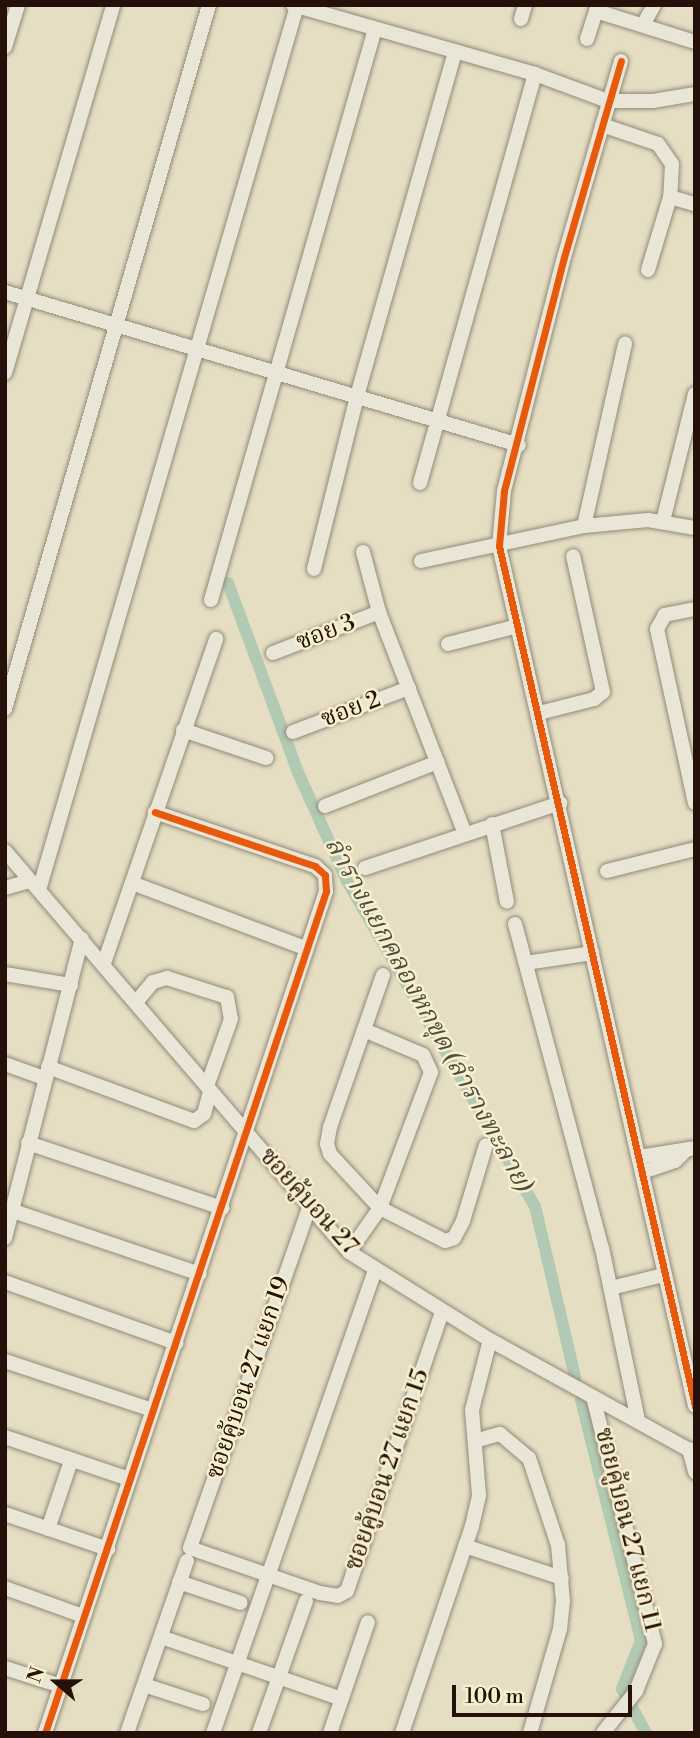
<!DOCTYPE html>
<html>
<head>
<meta charset="utf-8">
<style>
  body { margin:0 }
  #map { position:relative; width:700px; height:1738px; overflow:hidden; background:#e5dec2; font-family:"Libre Bodoni","Noto Serif Thai",serif }
  div>[style] { position:absolute }
  .canal>* { height:12px; margin:-6px; padding:0 6px; transform-origin:6px; border-radius:6px; background:#b2c9b3 }
  .roads { filter:drop-shadow(0 0 2px #918a7a) drop-shadow(0 0 2px #918a7a) }
  .street>* { height:14px; margin:-7px; padding:0 7px; transform-origin:7px; border-radius:7px; background:#e9e6d8 }
  .cycleway>* { height:7px; margin:-3.5px; padding:0 3.5px; transform-origin:3.5px; border-radius:3.5px; background:#e8590c }
  span { translate:-50% -50%; white-space:nowrap; text-align:center; line-height:1.15; -webkit-text-stroke:5px #f8efce; paint-order:stroke }
  .street-label { font-size:24px; color:#251109 }
  .water-label { font-size:26px; color:#4f4e42; font-style:italic }
  .frame { position:absolute; inset:0; border:7px solid #251109; pointer-events:none }
  .north { position:absolute; left:21px; top:1647px; width:70px; height:70px; -webkit-text-stroke:5px #f8efce; paint-order:stroke; rotate:290deg; font-size:19px; font-weight:700; line-height:28px; text-align:center; color:#251109 }
  .north::after { content:''; display:block; margin:auto; width:24px; height:32px; background:#251109; clip-path:polygon(50% 0,100% 100%,50% 72%,0 100%) }
  .scale { position:absolute; left:452px; top:1685px; width:180px; height:32px; box-sizing:border-box; border:4px solid #251109; border-top:0; padding-left:9px; font-size:21px; line-height:24px; white-space:nowrap; color:#251109; -webkit-text-stroke:5px #f8efce; paint-order:stroke }
</style>
</head>
<body>
<div id="map">
  <div class="canal">
    <i style="left:228px;top:583px;width:199px;rotate:69.7deg"></i>
    <i style="left:297px;top:770px;width:122px;rotate:65.8deg"></i>
    <i style="left:347px;top:881px;width:375px;rotate:60deg"></i>
    <i style="left:535px;top:1206px;width:176px;rotate:76.8deg"></i>
    <i style="left:581px;top:1400px;width:247px;rotate:76deg"></i>
    <i style="left:641px;top:1640px;width:53px;rotate:111.2deg"></i>
    <i style="left:622px;top:1689px;width:50px;rotate:61.4deg"></i>
  </div>
  <div class="roads">
    <div class="street">
      <i style="left:293px;top:5px;width:252px;rotate:15.9deg"></i>
      <i style="left:535px;top:74px;width:78px;rotate:20.3deg"></i>
      <i style="left:608px;top:101px;width:45px"></i>
      <i style="left:653px;top:101px;width:43px;rotate:-9.5deg"></i>
      <i style="left:596px;top:11px;width:104px;rotate:17.4deg"></i>
      <i style="left:521px;top:19px;width:15px;rotate:-74deg"></i>
      <i style="left:643px;top:25px;width:23px;rotate:-61deg"></i>
      <i style="left:587px;top:39px;width:36px;rotate:-72deg"></i>
      <i style="left:5px;top:47px;width:44px;rotate:-72.8deg"></i>
      <i style="left:621px;top:61px;width:204px;rotate:106.2deg"></i>
      <i style="left:564px;top:257px;width:242px;rotate:104.4deg"></i>
      <i style="left:504px;top:491px;width:55px;rotate:95.2deg"></i>
      <i style="left:499px;top:546px;width:882px;rotate:77.16deg"></i>
      <i style="left:602px;top:125px;width:59px;rotate:18.7deg"></i>
      <i style="left:658px;top:144px;width:24px;rotate:55deg"></i>
      <i style="left:672px;top:164px;width:33px;rotate:93deg"></i>
      <i style="left:670px;top:197px;width:26px;rotate:16deg"></i>
      <i style="left:648px;top:270px;width:76px;rotate:-73.2deg"></i>
      <i style="left:5px;top:292px;width:536px;rotate:16.58deg"></i>
      <i style="left:5px;top:373px;width:384px;rotate:-73.6deg"></i>
      <i style="left:420px;top:483px;width:425px;rotate:-74.3deg"></i>
      <i style="left:663px;top:521px;width:131px;rotate:-75.9deg"></i>
      <i style="left:584px;top:526px;width:187px;rotate:-77.3deg"></i>
      <i style="left:363px;top:552px;width:62px;rotate:75.1deg"></i>
      <i style="left:379px;top:612px;width:238px;rotate:68.8deg"></i>
      <i style="left:421px;top:561px;width:167px;rotate:-12.1deg"></i>
      <i style="left:584px;top:526px;width:64px;rotate:-5.4deg"></i>
      <i style="left:648px;top:520px;width:48px;rotate:9.7deg"></i>
      <i style="left:314px;top:569px;width:178px;rotate:-76deg"></i>
      <i style="left:357px;top:396px;width:358px;rotate:-74.1deg"></i>
      <i style="left:211px;top:600px;width:594px;rotate:-73.98deg"></i>
      <i style="left:695px;top:609px;width:31px;rotate:169deg"></i>
      <i style="left:665px;top:615px;width:16px;rotate:120deg"></i>
      <i style="left:657px;top:629px;width:178px;rotate:77.7deg"></i>
      <i style="left:448px;top:644px;width:72px;rotate:-14.4deg"></i>
      <i style="left:273px;top:653px;width:114px;rotate:-21.1deg"></i>
      <i style="left:5px;top:709px;width:733px;rotate:-73.84deg"></i>
      <i style="left:539px;top:713px;width:57px;rotate:-14.3deg"></i>
      <i style="left:594px;top:699px;width:11px;rotate:-38deg"></i>
      <i style="left:603px;top:692px;width:139px;rotate:-102.4deg"></i>
      <i style="left:183px;top:730px;width:88px;rotate:18.6deg"></i>
      <i style="left:293px;top:732px;width:124px;rotate:-20.8deg"></i>
      <i style="left:325px;top:806px;width:121px;rotate:-21.3deg"></i>
      <i style="left:492px;top:824px;width:79px;rotate:79.1deg"></i>
      <i style="left:5px;top:851px;width:528px;rotate:49.38deg"></i>
      <i style="left:349px;top:1252px;width:166px;rotate:32deg"></i>
      <i style="left:490px;top:1340px;width:234px;rotate:28.9deg"></i>
      <i style="left:365px;top:868px;width:206px;rotate:-18.4deg"></i>
      <i style="left:607px;top:871px;width:91px;rotate:-14deg"></i>
      <i style="left:132px;top:883px;width:185px;rotate:20.6deg"></i>
      <i style="left:5px;top:888px;width:25px;rotate:-16deg"></i>
      <i style="left:39px;top:890px;width:921px;rotate:-73.73deg"></i>
      <i style="left:515px;top:924px;width:335px;rotate:75deg"></i>
      <i style="left:602px;top:1248px;width:177px;rotate:78.2deg"></i>
      <i style="left:104px;top:963px;width:343px;rotate:-70.9deg"></i>
      <i style="left:526px;top:963px;width:67px;rotate:-8.6deg"></i>
      <i style="left:5px;top:974px;width:67px;rotate:9.5deg"></i>
      <i style="left:383px;top:975px;width:161px;rotate:109.2deg"></i>
      <i style="left:330px;top:1127px;width:17px;rotate:100deg"></i>
      <i style="left:327px;top:1144px;width:10px;rotate:73deg"></i>
      <i style="left:330px;top:1154px;width:74px;rotate:47.2deg"></i>
      <i style="left:380px;top:1208px;width:73px;rotate:26.9deg"></i>
      <i style="left:445px;top:1241px;width:9px;rotate:-18deg"></i>
      <i style="left:454px;top:1238px;width:19px;rotate:-62deg"></i>
      <i style="left:463px;top:1221px;width:79px;rotate:-73.2deg"></i>
      <i style="left:137px;top:1001px;width:25px;rotate:-50deg"></i>
      <i style="left:153px;top:982px;width:15px;rotate:-16deg"></i>
      <i style="left:167px;top:978px;width:63px;rotate:17.6deg"></i>
      <i style="left:227px;top:997px;width:22px;rotate:80deg"></i>
      <i style="left:231px;top:1019px;width:71px;rotate:109.7deg"></i>
      <i style="left:5px;top:1064px;width:41px;rotate:19.7deg"></i>
      <i style="left:48px;top:1067px;width:156px;rotate:20.3deg"></i>
      <i style="left:194px;top:1121px;width:12px;rotate:-35deg"></i>
      <i style="left:204px;top:1114px;width:24px;rotate:-75deg"></i>
      <i style="left:28px;top:1143px;width:205px;rotate:18.5deg"></i>
      <i style="left:639px;top:1157px;width:57px;rotate:-9.1deg"></i>
      <i style="left:643px;top:1172px;width:34px;rotate:-19deg"></i>
      <i style="left:675px;top:1161px;width:16px;rotate:-45deg"></i>
      <i style="left:309px;top:1208px;width:360px;rotate:109.3deg"></i>
      <i style="left:190px;top:1548px;width:138px;rotate:19.1deg"></i>
      <i style="left:320px;top:1593px;width:18px;rotate:9deg"></i>
      <i style="left:338px;top:1596px;width:10px;rotate:-29deg"></i>
      <i style="left:347px;top:1591px;width:295px;rotate:-71.2deg"></i>
      <i style="left:13px;top:1211px;width:197px;rotate:18.6deg"></i>
      <i style="left:5px;top:1238px;width:309px;rotate:-75.6deg"></i>
      <i style="left:349px;top:1252px;width:54px;rotate:-54.8deg"></i>
      <i style="left:380px;top:1208px;width:145px;rotate:-69.4deg"></i>
      <i style="left:431px;top:1072px;width:19px;rotate:-115deg"></i>
      <i style="left:423px;top:1055px;width:64px;rotate:-157deg"></i>
      <i style="left:5px;top:1282px;width:182px;rotate:19.6deg"></i>
      <i style="left:611px;top:1288px;width:54px;rotate:-14deg"></i>
      <i style="left:5px;top:1361px;width:155px;rotate:18.4deg"></i>
      <i style="left:593px;top:1397px;width:255px;rotate:75.9deg"></i>
      <i style="left:655px;top:1644px;width:51px;rotate:112deg"></i>
      <i style="left:636px;top:1691px;width:53px;rotate:128.2deg"></i>
      <i style="left:5px;top:1437px;width:131px;rotate:18.7deg"></i>
      <i style="left:475px;top:1441px;width:26px;rotate:-16deg"></i>
      <i style="left:500px;top:1434px;width:38px;rotate:40deg"></i>
      <i style="left:529px;top:1458px;width:92px;rotate:71.6deg"></i>
      <i style="left:558px;top:1545px;width:56px;rotate:84.9deg"></i>
      <i style="left:563px;top:1601px;width:28px;rotate:96deg"></i>
      <i style="left:560px;top:1629px;width:108px;rotate:106.1deg"></i>
      <i style="left:689px;top:1449px;width:24px;rotate:75deg"></i>
      <i style="left:5px;top:1514px;width:109px;rotate:18.8deg"></i>
      <i style="left:48px;top:1529px;width:72px;rotate:-71.3deg"></i>
      <i style="left:465px;top:1546px;width:102px;rotate:18.3deg"></i>
      <i style="left:179px;top:1582px;width:65px;rotate:18.7deg"></i>
      <i style="left:5px;top:1588px;width:83px;rotate:19.7deg"></i>
      <i style="left:161px;top:1637px;width:191px;rotate:18.9deg"></i>
      <i style="left:5px;top:1668px;width:59px;rotate:17.8deg"></i>
      <i style="left:144px;top:1685px;width:62px;rotate:17.9deg"></i>
      <i style="left:45px;top:1733px;width:888px;rotate:-71.54deg"></i>
      <i style="left:326px;top:891px;width:16px;rotate:-94deg"></i>
      <i style="left:325px;top:875px;width:13px;rotate:-138deg"></i>
      <i style="left:315px;top:866px;width:169px;rotate:-161.4deg"></i>
      <i style="left:127px;top:1733px;width:182px;rotate:-70.8deg"></i>
      <i style="left:213px;top:1733px;width:490px;rotate:-70.7deg"></i>
      <i style="left:259px;top:1733px;width:140px;rotate:-70.4deg"></i>
      <i style="left:330px;top:1733px;width:117px;rotate:-71.1deg"></i>
      <i style="left:402px;top:1733px;width:219px;rotate:-71.3deg"></i>
      <i style="left:472px;top:1526px;width:32px;rotate:-77deg"></i>
      <i style="left:479px;top:1495px;width:85px;rotate:-94.7deg"></i>
      <i style="left:472px;top:1410px;width:72px;rotate:-75.6deg"></i>
    </div>
  </div>
  <div class="cycleway">
    <i style="left:621px;top:61px;width:204px;rotate:106.2deg"></i>
    <i style="left:564px;top:257px;width:242px;rotate:104.4deg"></i>
    <i style="left:504px;top:491px;width:55px;rotate:95.2deg"></i>
    <i style="left:499px;top:546px;width:882px;rotate:77.16deg"></i>
    <i style="left:45px;top:1733px;width:888px;rotate:-71.54deg"></i>
    <i style="left:326px;top:891px;width:16px;rotate:-94deg"></i>
    <i style="left:325px;top:875px;width:13px;rotate:-138deg"></i>
    <i style="left:315px;top:866px;width:169px;rotate:-161.4deg"></i>
  </div>
  <div class="street-label">
    <span style="left:326px;top:633px;rotate:-21deg">ซอย 3</span>
    <span style="left:351px;top:710px;rotate:-21deg">ซอย 2</span>
    <span style="left:308px;top:1202px;rotate:48deg">ซอยคู้บอน 27</span>
    <span style="left:249px;top:1378px;rotate:-71deg">ซอยคู้บอน 27 แยก 19</span>
    <span style="left:388px;top:1470px;rotate:-71deg">ซอยคู้บอน 27 แยก 15</span>
    <span style="left:627px;top:1530px;rotate:76deg">ซอยคู้บอน 27 แยก 11</span>
  </div>
  <div class="water-label">
    <span style="left:428px;top:1015px;rotate:61deg">ลำรางแยกคลองหกขุด (ลำรางทะลาย)</span>
  </div>
  <div class="frame"></div>
  <div class="north">N</div>
  <div class="scale">100 m</div>
</div>
</body>
</html>
